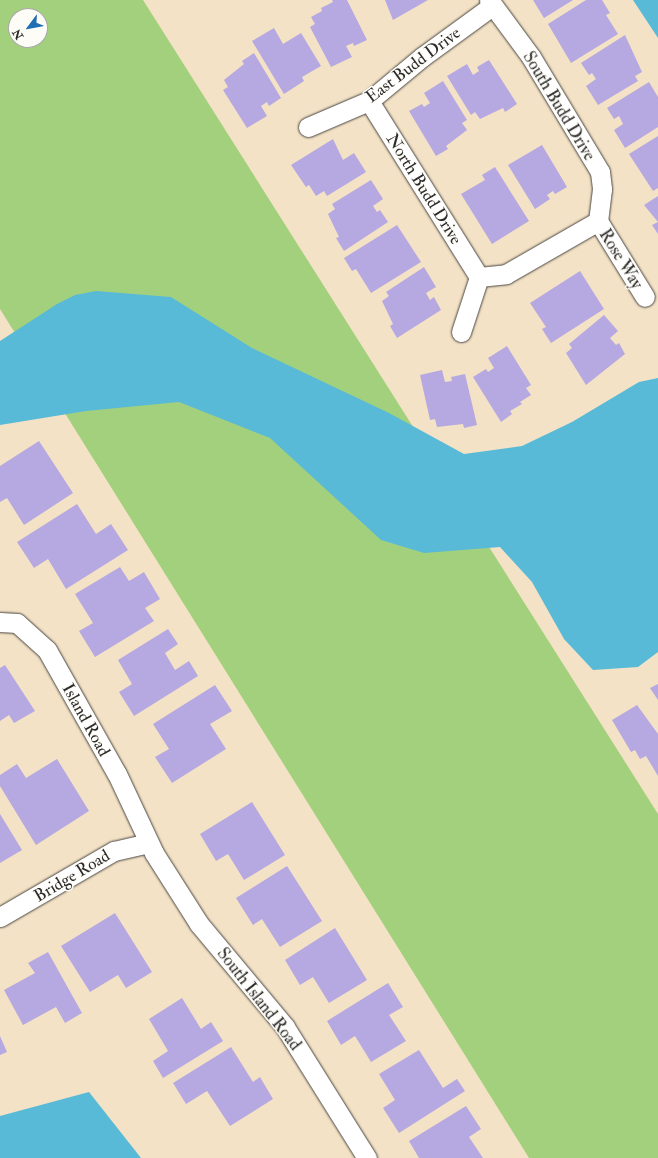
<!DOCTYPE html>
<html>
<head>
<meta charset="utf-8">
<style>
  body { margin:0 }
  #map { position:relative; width:658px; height:1158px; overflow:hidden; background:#f3e2c6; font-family:"IM FELL Double Pica",serif }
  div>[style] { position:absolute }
  .green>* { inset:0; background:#a3d07d }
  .water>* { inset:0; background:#58bad7 }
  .building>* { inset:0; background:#b6a8e0 }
  .roads { filter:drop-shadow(0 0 1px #494642) drop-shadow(0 0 1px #494642) }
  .street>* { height:19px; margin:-9.5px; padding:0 9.5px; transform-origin:9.5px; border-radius:9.5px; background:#fff }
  span { translate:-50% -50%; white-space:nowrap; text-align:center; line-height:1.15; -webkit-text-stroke:3px #fdfcf7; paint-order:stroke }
  .street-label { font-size:17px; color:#2b2b2b }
  .north { position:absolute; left:8px; top:8px; width:40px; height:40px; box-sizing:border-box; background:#fdfcf7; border:1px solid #a9a8a5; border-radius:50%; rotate:238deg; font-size:11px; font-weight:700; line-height:16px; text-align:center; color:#2b2b2b }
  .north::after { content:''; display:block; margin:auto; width:14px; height:18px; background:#1f6fb2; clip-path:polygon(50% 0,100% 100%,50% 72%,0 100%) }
</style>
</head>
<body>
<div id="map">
  <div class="green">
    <i style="clip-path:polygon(evenodd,0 0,143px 0,658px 814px,658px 1158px,529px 1158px,0 309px,0 0,16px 16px,40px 16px,40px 40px,16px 40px,16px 16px)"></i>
  </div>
  <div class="water">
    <i style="clip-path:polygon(633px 0,658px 0,658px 38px)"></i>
    <i style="clip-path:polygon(96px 291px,171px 297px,252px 348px,389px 413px,464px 454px,522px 446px,572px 422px,639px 382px,658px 378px,658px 652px,638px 667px,593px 670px,564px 639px,532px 582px,500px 547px,424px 553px,381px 540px,270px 438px,179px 402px,86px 411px,0 425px,0 341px,57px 304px,75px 295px)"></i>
    <i style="clip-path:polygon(89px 1092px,141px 1158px,0 1158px,0 1116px)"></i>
  </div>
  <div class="building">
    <i style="clip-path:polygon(332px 0,347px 0,367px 40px,354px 46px,353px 43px,346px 46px,352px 57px,331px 67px,310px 27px,315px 24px,311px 17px,322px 11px,321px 8px,333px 2px)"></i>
    <i style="clip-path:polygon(385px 0,428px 0,393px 20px)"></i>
    <i style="clip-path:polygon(533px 0,573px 0,544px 18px)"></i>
    <i style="clip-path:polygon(586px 0,602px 0,610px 13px,606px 15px,618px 34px,571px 63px,548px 24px)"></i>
    <i style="clip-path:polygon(274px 28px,283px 44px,301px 33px,321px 66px,302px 77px,304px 81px,284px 94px,252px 41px)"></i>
    <i style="clip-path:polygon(625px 35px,642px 72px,635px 76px,638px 81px,598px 105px,586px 86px,596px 79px,592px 73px,589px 75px,581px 63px)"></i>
    <i style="clip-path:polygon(254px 53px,281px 98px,269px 106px,267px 102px,261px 106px,267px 116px,247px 128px,223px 90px,228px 87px,224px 80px,244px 64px,242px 61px)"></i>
    <i style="clip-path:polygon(489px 60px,517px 104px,505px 112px,503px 108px,480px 119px,475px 112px,471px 115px,447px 76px,467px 64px,473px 75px,479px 71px,477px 67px)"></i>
    <i style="clip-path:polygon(443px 81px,467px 120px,462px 123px,467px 130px,446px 146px,448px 149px,436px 156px,409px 111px,422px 104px,424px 107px,430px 103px,424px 93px)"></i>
    <i style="clip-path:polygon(649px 82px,658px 97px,658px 127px,625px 148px,614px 130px,623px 124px,619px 116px,614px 119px,607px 108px)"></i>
    <i style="clip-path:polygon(658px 136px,658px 188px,653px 191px,629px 154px)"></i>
    <i style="clip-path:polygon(333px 139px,343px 160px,354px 153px,366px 172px,327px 196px,324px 191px,316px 196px,309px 185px,306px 187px,291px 165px)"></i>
    <i style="clip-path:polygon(542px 145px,567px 187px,555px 194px,553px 191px,547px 195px,550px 199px,535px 209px,508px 165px)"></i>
    <i style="clip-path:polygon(495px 167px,529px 221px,492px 244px,461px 194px,485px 180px,482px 175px)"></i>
    <i style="clip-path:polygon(371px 180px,383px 199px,373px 206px,377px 212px,380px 210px,388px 222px,344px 251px,336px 238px,339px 237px,328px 214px,335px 209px,332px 204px)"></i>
    <i style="clip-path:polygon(658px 196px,658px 234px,652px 225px,658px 222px,644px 205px)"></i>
    <i style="clip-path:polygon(397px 225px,421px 262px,371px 293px,356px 269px,352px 271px,344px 258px)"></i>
    <i style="clip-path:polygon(424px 267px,436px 287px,426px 293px,430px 300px,434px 297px,441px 310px,397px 338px,390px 326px,393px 324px,382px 301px,389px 296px,386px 292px)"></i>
    <i style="clip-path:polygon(580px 271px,604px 309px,551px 343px,542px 329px,546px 327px,530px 303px)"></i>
    <i style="clip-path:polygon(604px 315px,618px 331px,610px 338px,616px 345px,619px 343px,625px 354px,586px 385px,566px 353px,572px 348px,569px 344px)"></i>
    <i style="clip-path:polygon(507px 346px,531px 385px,526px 388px,531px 395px,520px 402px,522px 404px,510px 411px,512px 414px,501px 422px,473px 377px,486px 369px,488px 372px,494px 368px,488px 358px)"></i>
    <i style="clip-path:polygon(442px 370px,445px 382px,452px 381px,451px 377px,465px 374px,477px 425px,464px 428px,463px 424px,437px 427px,435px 419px,430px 420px,420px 375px)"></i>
    <i style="clip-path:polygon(39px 441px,73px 493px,24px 525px,7px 498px,0 502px,0 466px)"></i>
    <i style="clip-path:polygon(77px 504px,96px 534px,111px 524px,128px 550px,66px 589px,48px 559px,34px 568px,17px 542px)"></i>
    <i style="clip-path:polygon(120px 567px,129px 581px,144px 572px,160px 599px,145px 608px,154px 621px,95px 657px,79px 631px,93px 623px,75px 594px)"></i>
    <i style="clip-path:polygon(168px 629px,178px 644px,165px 653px,175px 670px,189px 661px,198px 676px,134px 716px,119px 692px,132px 684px,118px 660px)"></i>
    <i style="clip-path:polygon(5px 665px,35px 711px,14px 723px,9px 715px,0 721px,0 668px)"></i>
    <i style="clip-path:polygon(658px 684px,658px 700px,650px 688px)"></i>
    <i style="clip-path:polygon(215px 685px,232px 711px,210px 724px,226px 749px,172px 783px,155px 757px,169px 749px,153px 724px)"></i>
    <i style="clip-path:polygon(637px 705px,658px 734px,658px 776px,646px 756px,640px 759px,635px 750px,631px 752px,612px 720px)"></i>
    <i style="clip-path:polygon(57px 759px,89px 811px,36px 845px,0 786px,0 775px,17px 764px,26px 778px)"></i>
    <i style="clip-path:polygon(252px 802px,285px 855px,244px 880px,228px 854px,216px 861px,200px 834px)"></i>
    <i style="clip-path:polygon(0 814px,22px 850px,0 863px)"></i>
    <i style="clip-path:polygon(287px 866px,322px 921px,280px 947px,262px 919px,253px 925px,236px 898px)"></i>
    <i style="clip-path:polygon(115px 913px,152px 972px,126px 988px,118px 975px,90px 992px,61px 946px)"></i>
    <i style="clip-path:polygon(335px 928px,367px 980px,329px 1003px,313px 977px,300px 985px,285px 960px)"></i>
    <i style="clip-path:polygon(48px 952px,82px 1013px,65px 1023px,56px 1007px,23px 1025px,4px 990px,35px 973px,28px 963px)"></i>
    <i style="clip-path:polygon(388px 983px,403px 1007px,389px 1015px,406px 1041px,371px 1062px,355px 1036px,341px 1045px,327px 1021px)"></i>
    <i style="clip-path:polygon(182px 998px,201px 1029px,211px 1022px,223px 1041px,163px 1078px,153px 1061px,168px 1051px,149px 1019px)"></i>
    <i style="clip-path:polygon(0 1036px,7px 1052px,0 1055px)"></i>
    <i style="clip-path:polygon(231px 1047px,253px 1082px,260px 1077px,273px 1099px,230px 1126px,207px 1091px,186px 1104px,173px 1083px)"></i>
    <i style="clip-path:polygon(419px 1050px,443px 1088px,457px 1079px,465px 1091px,399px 1133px,383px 1108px,395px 1100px,379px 1074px)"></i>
    <i style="clip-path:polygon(466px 1106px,481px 1129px,469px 1137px,483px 1158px,419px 1158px,409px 1141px)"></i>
  </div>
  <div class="roads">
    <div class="street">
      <i style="left:489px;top:0;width:71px;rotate:53.6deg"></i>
      <i style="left:531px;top:57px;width:134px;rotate:59deg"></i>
      <i style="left:600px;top:172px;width:17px;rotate:83deg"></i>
      <i style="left:602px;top:189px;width:32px;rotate:97deg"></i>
      <i style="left:369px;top:101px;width:208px;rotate:58deg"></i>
      <i style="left:308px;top:127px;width:66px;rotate:-23.1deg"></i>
      <i style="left:369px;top:101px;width:69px;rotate:-39.7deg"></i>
      <i style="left:422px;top:57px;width:87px;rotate:-36.1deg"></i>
      <i style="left:598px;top:221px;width:89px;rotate:58.3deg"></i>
      <i style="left:461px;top:332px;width:58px;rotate:-71.9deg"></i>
      <i style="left:479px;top:277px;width:27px;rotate:-6deg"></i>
      <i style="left:506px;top:274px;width:106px;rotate:-29.9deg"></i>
      <i style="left:0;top:622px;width:17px;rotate:3deg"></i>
      <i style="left:17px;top:623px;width:40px;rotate:42deg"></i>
      <i style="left:47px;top:650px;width:142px;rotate:60.6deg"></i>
      <i style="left:117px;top:774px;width:87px;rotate:64.9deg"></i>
      <i style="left:154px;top:853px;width:84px;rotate:57.6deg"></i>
      <i style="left:199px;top:924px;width:134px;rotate:50.1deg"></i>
      <i style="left:285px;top:1027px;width:155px;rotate:58deg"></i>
      <i style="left:0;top:917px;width:132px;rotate:-30.1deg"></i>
      <i style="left:114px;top:851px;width:35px;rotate:-13deg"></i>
    </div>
  </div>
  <div class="street-label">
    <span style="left:413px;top:65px;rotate:-37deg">East Budd Drive</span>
    <span style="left:559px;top:106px;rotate:59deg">South Budd Drive</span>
    <span style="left:424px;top:189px;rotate:58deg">North Budd Drive</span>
    <span style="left:621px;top:259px;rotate:58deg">Rose Way</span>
    <span style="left:86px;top:720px;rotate:61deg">Island Road</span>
    <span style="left:72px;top:876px;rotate:-31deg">Bridge Road</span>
    <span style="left:259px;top:999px;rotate:52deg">South Island Road</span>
  </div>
  <div class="north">N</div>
</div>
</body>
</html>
